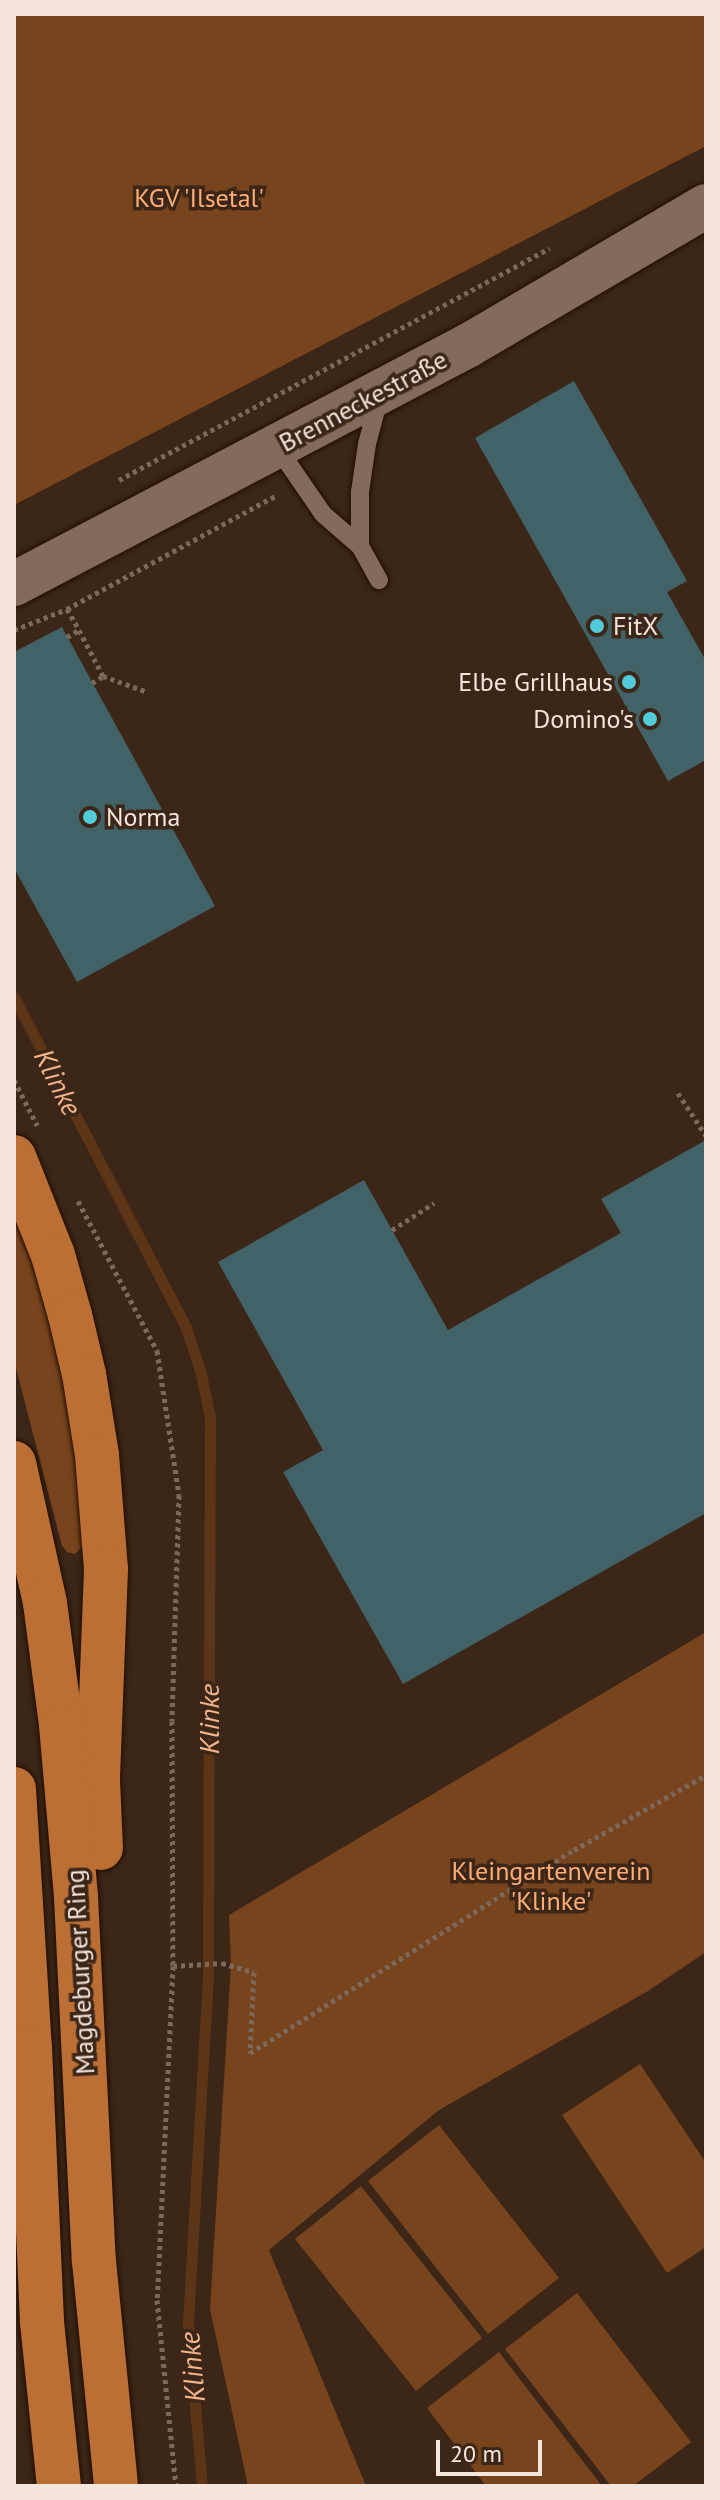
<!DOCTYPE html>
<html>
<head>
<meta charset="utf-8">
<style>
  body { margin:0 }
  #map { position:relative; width:720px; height:2500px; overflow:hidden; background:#3b2617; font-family:"PT Sans",sans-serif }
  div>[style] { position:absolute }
  .green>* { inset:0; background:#78441d }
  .stream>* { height:11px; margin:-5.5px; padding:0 5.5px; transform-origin:5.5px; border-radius:5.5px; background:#5c3416 }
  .building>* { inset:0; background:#416367 }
  .path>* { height:5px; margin-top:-2.5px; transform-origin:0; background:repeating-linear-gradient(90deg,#7c695c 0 4px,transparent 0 8px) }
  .roads { filter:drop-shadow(0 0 2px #210e02) drop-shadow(0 0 2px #210e02) }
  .service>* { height:18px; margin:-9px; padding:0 9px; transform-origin:9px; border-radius:9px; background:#836a5a }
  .secondary>* { height:44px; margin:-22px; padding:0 22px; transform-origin:22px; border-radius:22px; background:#836a5a }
  .trunk>* { height:44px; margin:-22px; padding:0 22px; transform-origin:22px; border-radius:22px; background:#bb6f34 }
  .dots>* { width:22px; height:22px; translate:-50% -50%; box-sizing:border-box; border:4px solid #3b2617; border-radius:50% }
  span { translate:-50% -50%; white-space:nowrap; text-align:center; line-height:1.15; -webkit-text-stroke:7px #3b2617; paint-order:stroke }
  .park-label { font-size:26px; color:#fead75 }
  .street-label { font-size:26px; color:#f5e6dd }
  .poi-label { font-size:26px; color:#f5e6dd }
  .left { translate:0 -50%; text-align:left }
  .right { translate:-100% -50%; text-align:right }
  .water-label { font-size:28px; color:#f2b58c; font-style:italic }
  .frame { position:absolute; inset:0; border:16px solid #f5e6dd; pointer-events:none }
  .scale { position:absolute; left:436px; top:2440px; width:106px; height:36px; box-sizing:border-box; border:4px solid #f5e6dd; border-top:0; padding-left:10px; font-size:24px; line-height:28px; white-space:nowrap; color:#f5e6dd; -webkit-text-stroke:6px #3b2617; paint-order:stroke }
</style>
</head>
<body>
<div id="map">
  <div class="green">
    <i style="clip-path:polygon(14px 14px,706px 14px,706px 146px,14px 505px)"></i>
    <i style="clip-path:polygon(14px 1214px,33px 1254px,71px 1398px,84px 1545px,75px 1554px,67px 1552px,62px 1546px,14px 1360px)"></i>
    <i style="clip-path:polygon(706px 1632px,706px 1952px,648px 1991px,439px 2110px,269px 2250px,366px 2486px,248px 2486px,210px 2309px,231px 1965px,229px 1915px)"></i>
    <i style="clip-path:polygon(640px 2064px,706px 2163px,706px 2247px,667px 2273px,562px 2115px)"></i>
    <i style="clip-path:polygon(439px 2125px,559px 2278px,488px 2334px,368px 2181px)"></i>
    <i style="clip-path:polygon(361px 2186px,482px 2338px,416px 2391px,295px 2239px)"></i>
    <i style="clip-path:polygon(577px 2293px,691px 2442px,633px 2486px,611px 2486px,505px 2349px)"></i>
    <i style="clip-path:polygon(499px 2352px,602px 2486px,486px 2486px,427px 2408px)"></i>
  </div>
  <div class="stream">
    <i style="left:14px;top:997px;width:373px;rotate:62.5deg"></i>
    <i style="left:186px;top:1328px;width:44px;rotate:71.6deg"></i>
    <i style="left:200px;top:1370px;width:48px;rotate:78deg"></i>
    <i style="left:210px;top:1417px;width:558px;rotate:90.21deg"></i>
    <i style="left:208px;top:1975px;width:350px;rotate:93.3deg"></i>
    <i style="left:188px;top:2324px;width:163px;rotate:85.1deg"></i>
  </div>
  <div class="building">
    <i style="clip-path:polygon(574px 381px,687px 581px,667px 592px,706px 661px,706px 760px,668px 781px,475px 438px)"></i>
    <i style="clip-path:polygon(62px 627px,215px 906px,77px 982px,14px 868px,14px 652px)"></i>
    <i style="clip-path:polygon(706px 1140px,706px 1513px,403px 1684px,283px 1472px,323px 1450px,218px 1262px,364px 1180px,448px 1330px,621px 1233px,601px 1199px)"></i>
  </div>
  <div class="path">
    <i style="left:119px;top:480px;width:489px;rotate:-28.3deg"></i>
    <i style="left:67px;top:609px;width:24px;rotate:60deg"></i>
    <i style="left:14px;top:630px;width:57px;rotate:-21.6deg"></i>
    <i style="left:67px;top:609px;width:239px;rotate:-28.5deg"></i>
    <i style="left:67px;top:637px;width:14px;rotate:-30deg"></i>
    <i style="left:79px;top:630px;width:52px;rotate:62.4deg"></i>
    <i style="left:92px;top:683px;width:13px;rotate:-32deg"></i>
    <i style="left:103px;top:676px;width:45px;rotate:19.7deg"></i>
    <i style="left:14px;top:1080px;width:51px;rotate:62.9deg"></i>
    <i style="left:678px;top:1093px;width:51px;rotate:56.9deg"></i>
    <i style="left:78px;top:1201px;width:170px;rotate:62.2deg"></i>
    <i style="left:157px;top:1351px;width:146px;rotate:81.3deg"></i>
    <i style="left:179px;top:1495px;width:226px;rotate:91.8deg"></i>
    <i style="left:172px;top:1721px;width:245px;rotate:89.8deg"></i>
    <i style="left:173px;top:1966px;width:334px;rotate:92.7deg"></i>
    <i style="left:157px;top:2300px;width:187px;rotate:84.2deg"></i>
    <i style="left:392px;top:1230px;width:50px;rotate:-32.7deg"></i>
    <i style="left:173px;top:1966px;width:49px;rotate:-3.5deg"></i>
    <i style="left:222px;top:1963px;width:33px;rotate:16deg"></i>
    <i style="left:254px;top:1972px;width:81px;rotate:92.8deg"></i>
    <i style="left:250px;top:2053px;width:382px;rotate:-32.1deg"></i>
    <i style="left:574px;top:1850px;width:152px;rotate:-29.6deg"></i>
  </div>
  <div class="roads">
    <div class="service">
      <i style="left:277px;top:447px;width:81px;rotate:55.5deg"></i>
      <i style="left:323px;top:514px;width:49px;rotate:40.9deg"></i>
      <i style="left:360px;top:546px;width:39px;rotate:61deg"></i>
      <i style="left:360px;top:546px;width:54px;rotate:-90deg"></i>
      <i style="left:360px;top:492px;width:49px;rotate:-81.7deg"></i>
      <i style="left:367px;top:444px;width:47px;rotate:-75.1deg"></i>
    </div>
    <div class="secondary">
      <i style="left:14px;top:584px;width:514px;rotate:-27.71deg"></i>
      <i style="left:469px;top:345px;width:275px;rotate:-30.4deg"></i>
    </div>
    <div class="trunk">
      <i style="left:14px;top:1157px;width:105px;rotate:68.3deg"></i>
      <i style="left:53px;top:1255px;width:62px;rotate:74.2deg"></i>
      <i style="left:70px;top:1315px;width:61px;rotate:76.7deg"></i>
      <i style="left:84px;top:1374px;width:82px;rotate:80.9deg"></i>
      <i style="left:97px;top:1455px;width:114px;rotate:85.5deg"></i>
      <i style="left:106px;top:1569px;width:211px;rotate:92.2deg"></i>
      <i style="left:98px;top:1780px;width:68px;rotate:87.5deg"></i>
      <i style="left:14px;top:1463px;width:143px;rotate:77.5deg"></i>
      <i style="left:45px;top:1603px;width:123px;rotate:82.5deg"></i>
      <i style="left:61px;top:1725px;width:173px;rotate:85deg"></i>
      <i style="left:76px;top:1897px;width:364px;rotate:87.2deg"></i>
      <i style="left:94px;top:2261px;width:226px;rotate:84.4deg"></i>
      <i style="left:14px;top:1789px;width:258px;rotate:86.5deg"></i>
      <i style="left:30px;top:2047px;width:275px;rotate:87.5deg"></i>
      <i style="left:42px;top:2322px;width:165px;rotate:84.1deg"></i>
    </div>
  </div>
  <div class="dots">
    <i style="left:597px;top:626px;background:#52cbd8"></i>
    <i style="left:629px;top:682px;background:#52cbd8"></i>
    <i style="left:650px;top:719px;background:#52cbd8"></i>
    <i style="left:90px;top:817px;background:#52cbd8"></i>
  </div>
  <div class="park-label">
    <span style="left:199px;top:198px">KGV 'Ilsetal'</span>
    <span style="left:551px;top:1886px">Kleingartenverein<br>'Klinke'</span>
  </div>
  <div class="street-label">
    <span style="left:363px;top:401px;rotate:-28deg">Brenneckestraße</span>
    <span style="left:80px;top:1972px;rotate:-93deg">Magdeburger Ring</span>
  </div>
  <div class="poi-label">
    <span class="left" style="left:613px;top:626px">FitX</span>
    <span class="right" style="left:613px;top:682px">Elbe Grillhaus</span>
    <span class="right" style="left:634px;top:719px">Domino's</span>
    <span class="left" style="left:106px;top:817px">Norma</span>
  </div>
  <div class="water-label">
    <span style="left:58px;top:1082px;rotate:63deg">Klinke</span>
    <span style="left:209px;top:1719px;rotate:-90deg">Klinke</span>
    <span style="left:192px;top:2367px;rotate:-95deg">Klinke</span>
  </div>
  <div class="frame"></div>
  <div class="scale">20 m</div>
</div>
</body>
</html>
